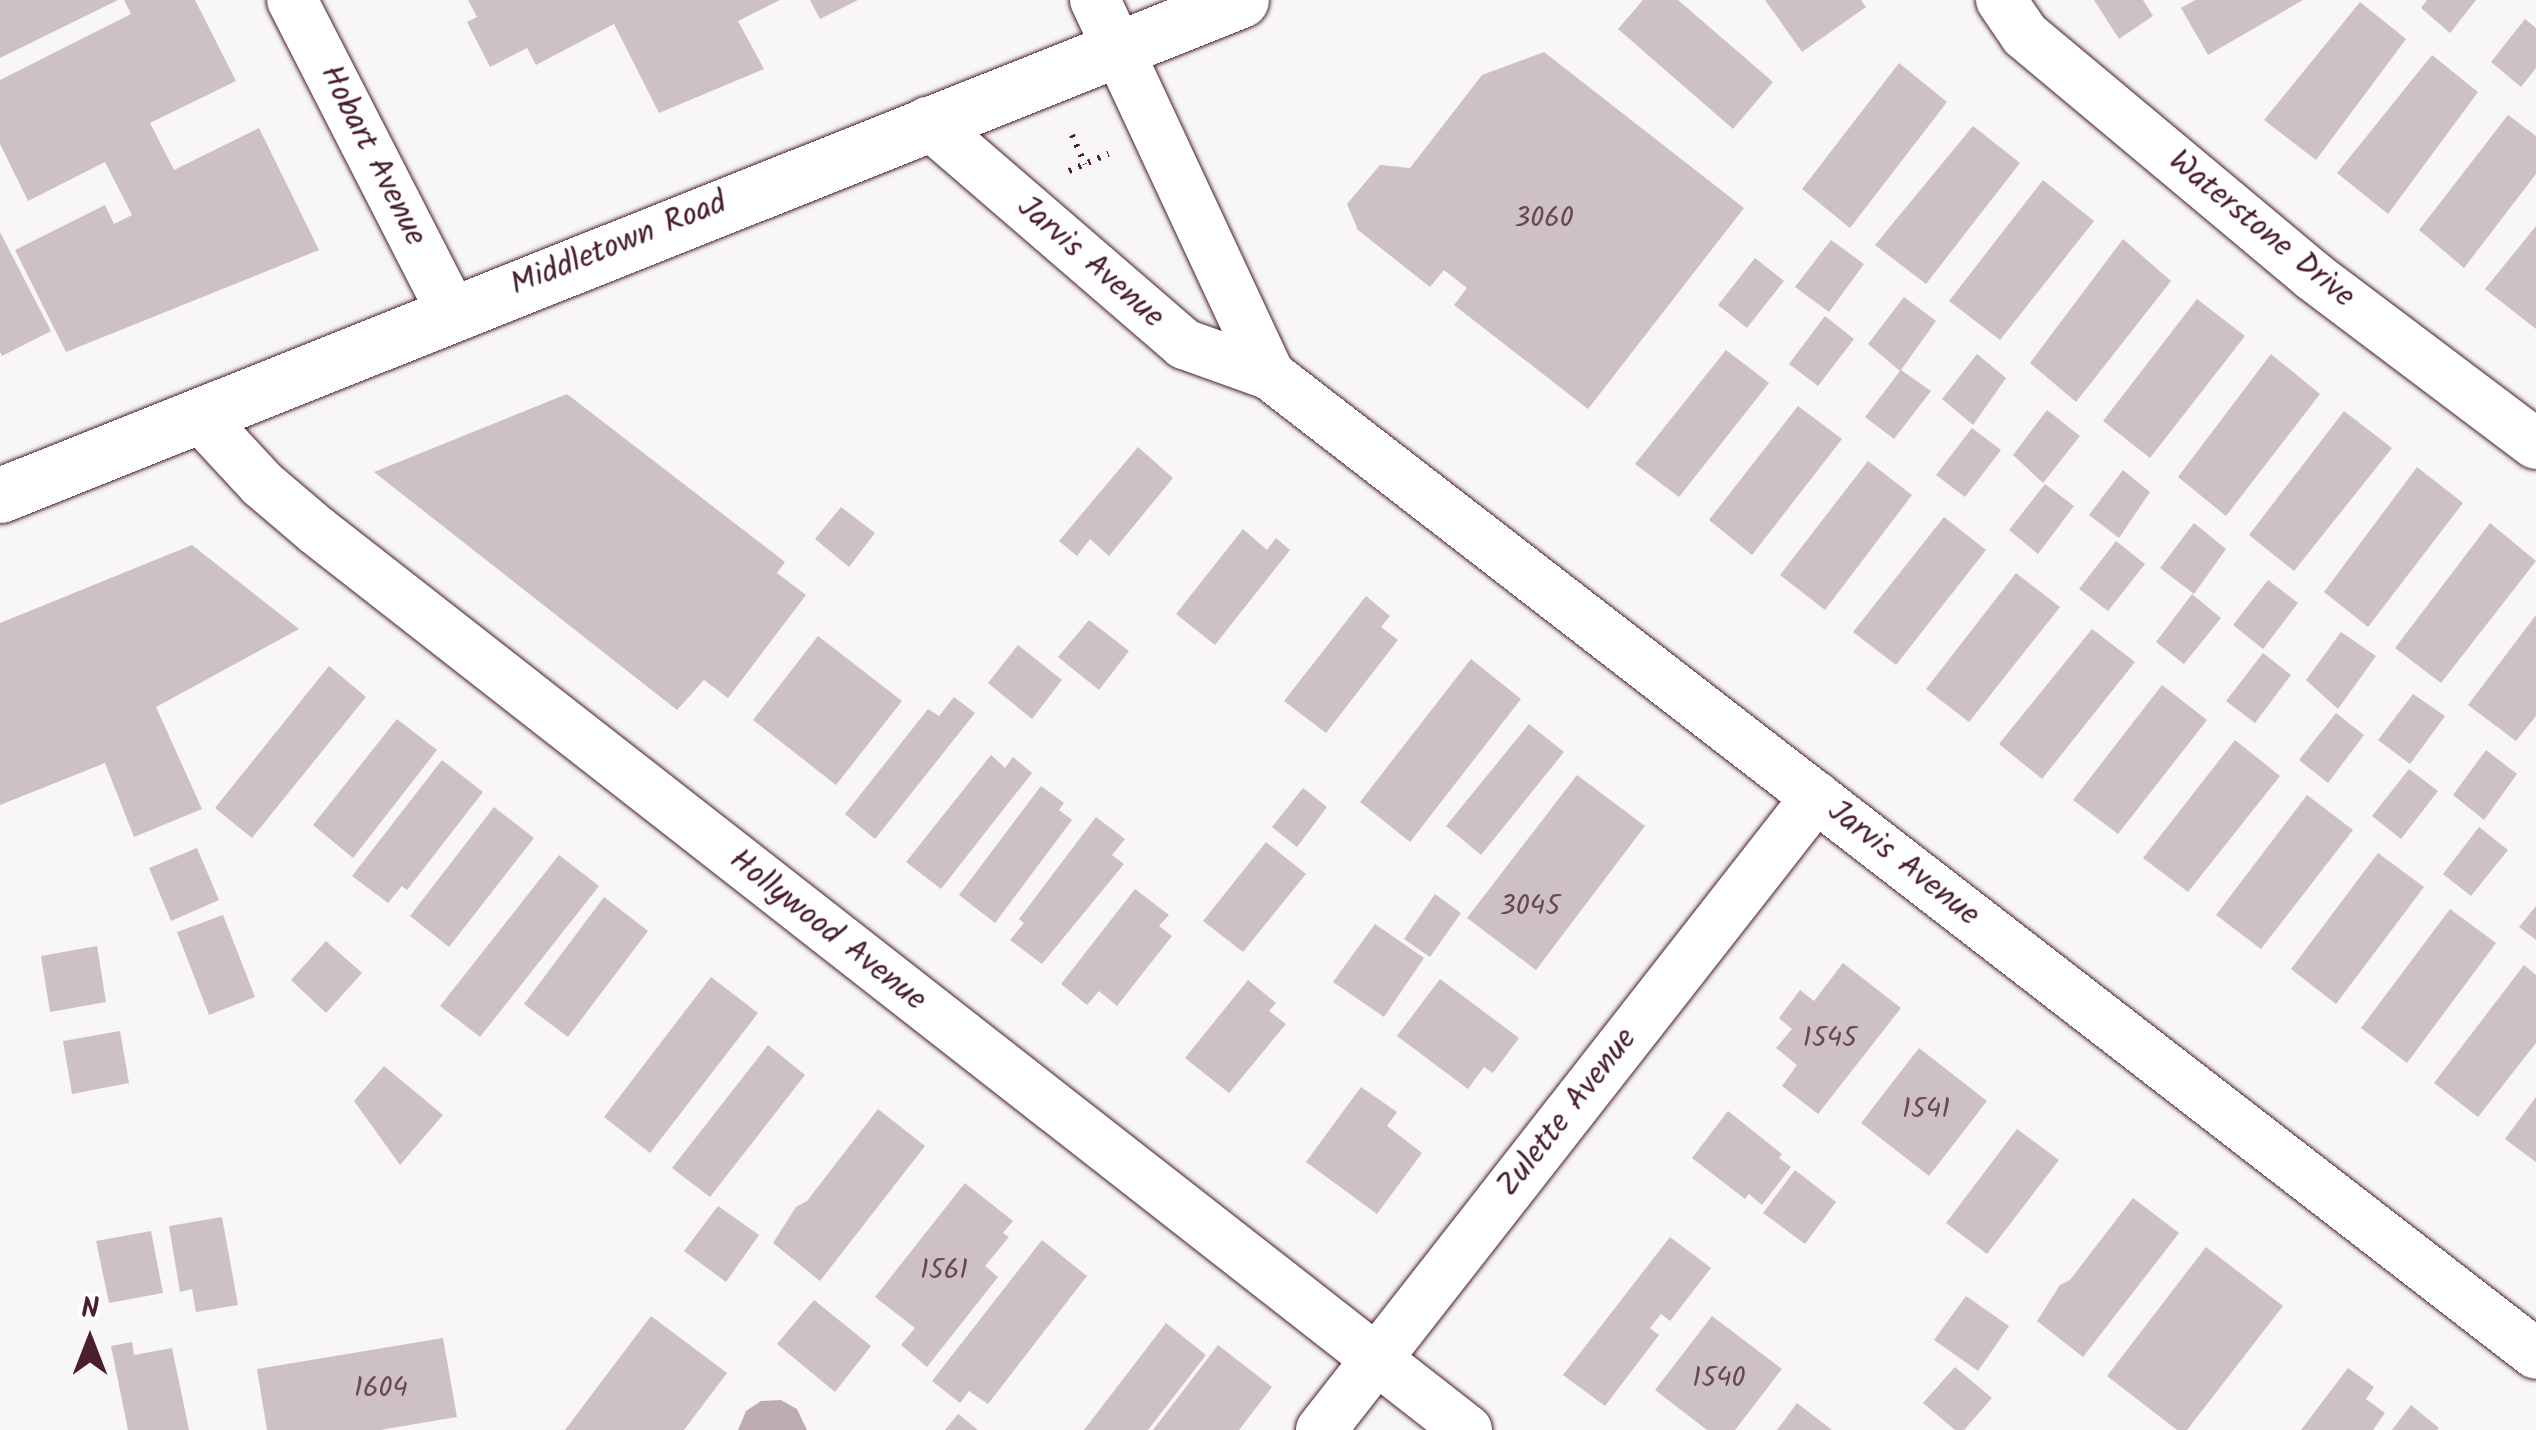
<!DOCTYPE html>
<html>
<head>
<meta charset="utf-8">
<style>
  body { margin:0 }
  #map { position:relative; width:2536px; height:1430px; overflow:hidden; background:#f8f6f7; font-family:Kalam,sans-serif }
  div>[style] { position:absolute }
  .water>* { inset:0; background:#bdadb0 }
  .building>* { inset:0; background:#cdc1c4 }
  .path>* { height:6px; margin-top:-3px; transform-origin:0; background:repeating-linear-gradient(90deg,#4a1f2b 0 2.5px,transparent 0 10.5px) }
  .roads { filter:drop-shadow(0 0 2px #4a1f2b) drop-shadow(0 0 2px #4a1f2b) }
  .street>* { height:50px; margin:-25px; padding:0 25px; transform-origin:25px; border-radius:25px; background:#fff }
  .secondary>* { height:55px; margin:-27.5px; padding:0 27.5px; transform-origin:27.5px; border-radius:27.5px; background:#fff }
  span { translate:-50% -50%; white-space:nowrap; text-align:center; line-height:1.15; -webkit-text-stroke:8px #fff; paint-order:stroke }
  .number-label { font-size:28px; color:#6b4851 }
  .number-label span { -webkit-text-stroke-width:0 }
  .street-label { font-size:32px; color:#4a1f2b }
  .north { position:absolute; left:40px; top:1290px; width:100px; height:100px; -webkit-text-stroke:8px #fff; paint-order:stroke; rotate:0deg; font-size:28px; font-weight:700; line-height:40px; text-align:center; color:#4a1f2b }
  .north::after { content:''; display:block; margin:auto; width:35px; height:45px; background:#4a1f2b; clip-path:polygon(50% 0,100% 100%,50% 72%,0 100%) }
</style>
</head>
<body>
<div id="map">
  <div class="water">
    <i style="clip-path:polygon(781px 1400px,797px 1409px,807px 1430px,738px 1430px,746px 1411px,761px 1401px)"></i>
  </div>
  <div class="building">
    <i style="clip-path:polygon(0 0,118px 0,0 58px)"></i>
    <i style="clip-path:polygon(124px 0,195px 0,236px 81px,150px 123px,174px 170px,259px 128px,319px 250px,66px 352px,15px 250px,105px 205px,114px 224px,132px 215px,105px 162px,28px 201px,0 144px,0 80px,131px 14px)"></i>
    <i style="clip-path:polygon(468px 0,780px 0,738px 21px,764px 69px,659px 113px,614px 24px,536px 65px,527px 48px,490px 67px,467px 22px,477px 17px)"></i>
    <i style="clip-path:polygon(810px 0,858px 0,820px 19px)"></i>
    <i style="clip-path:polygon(1643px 0,1678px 0,1773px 82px,1733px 129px,1618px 29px)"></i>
    <i style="clip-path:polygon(1765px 0,1861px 0,1866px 7px,1802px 52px)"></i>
    <i style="clip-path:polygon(2094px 0,2143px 0,2153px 16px,2119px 39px)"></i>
    <i style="clip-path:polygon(2195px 0,2303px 0,2208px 55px,2181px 8px)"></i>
    <i style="clip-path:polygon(2427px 0,2476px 0,2450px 33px,2421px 8px)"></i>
    <i style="clip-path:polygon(2360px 2px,2406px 39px,2316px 160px,2264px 120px)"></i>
    <i style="clip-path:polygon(2525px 19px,2536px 28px,2536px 68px,2521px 87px,2491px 62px)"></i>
    <i style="clip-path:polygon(1544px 52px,1744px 208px,1588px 409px,1454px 305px,1467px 288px,1444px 270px,1430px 287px,1358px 230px,1347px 204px,1380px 165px,1410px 168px,1482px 75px)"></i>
    <i style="clip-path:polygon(2432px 55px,2478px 92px,2388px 214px,2337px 173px)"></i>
    <i style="clip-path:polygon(1899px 63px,1947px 102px,1850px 228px,1802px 189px)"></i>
    <i style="clip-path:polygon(2508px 115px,2536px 136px,2536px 174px,2464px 268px,2419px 230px)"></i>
    <i style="clip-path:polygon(1973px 126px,2020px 163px,1926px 284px,1875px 245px)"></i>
    <i style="clip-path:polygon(2043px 180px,2094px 221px,2000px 340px,1949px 301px)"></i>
    <i style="clip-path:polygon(2536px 226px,2536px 329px,2485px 289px)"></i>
    <i style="clip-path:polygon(0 232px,51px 331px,2px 356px,0 352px)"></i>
    <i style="clip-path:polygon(2123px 239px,2171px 281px,2076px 402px,2030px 363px)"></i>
    <i style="clip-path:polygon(1831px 240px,1864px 264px,1829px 312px,1795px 287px)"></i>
    <i style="clip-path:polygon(1755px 258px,1784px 281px,1747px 328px,1718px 305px)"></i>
    <i style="clip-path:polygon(1904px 297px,1936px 321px,1901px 370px,1931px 391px,1894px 439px,1865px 417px,1900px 371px,1868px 344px)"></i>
    <i style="clip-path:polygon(2197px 299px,2245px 336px,2150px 458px,2103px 421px)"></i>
    <i style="clip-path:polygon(1825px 316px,1854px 339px,1818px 386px,1789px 364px)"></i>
    <i style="clip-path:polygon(1726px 350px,1769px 383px,1679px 497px,1635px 464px)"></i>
    <i style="clip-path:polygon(1977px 354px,2006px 378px,1973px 425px,1942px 399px)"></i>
    <i style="clip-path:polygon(2271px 354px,2320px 394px,2226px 516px,2178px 477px)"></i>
    <i style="clip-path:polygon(567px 394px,785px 562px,777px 573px,806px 595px,728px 698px,704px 680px,677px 710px,374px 472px)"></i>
    <i style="clip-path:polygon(1798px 406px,1842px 439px,1752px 555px,1709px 520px)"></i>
    <i style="clip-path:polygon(2047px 410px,2080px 436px,2043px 483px,2013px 455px)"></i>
    <i style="clip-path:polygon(2344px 411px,2392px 448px,2294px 571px,2249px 535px)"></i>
    <i style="clip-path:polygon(1972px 428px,2001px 450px,1965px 497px,1936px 475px)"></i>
    <i style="clip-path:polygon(1138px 447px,1173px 478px,1109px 556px,1090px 539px,1077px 556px,1059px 541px)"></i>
    <i style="clip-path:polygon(1868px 461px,1912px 495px,1825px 610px,1780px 575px)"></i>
    <i style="clip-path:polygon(2417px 467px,2463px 503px,2368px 627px,2324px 592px)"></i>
    <i style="clip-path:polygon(2123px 470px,2150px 492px,2119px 538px,2089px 515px)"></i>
    <i style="clip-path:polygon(2045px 484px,2074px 506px,2038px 554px,2009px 530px)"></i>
    <i style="clip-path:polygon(841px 507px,875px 533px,849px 567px,815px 539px)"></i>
    <i style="clip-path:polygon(1944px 517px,1986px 550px,1896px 665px,1853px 632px)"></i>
    <i style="clip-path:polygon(2194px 523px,2226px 549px,2194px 594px,2160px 568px)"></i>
    <i style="clip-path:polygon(2490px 523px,2536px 561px,2441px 683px,2395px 648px)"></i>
    <i style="clip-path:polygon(1243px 529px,1267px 550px,1276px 538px,1290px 550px,1215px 645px,1176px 614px)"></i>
    <i style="clip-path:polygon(2116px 541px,2145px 564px,2108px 611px,2079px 589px)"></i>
    <i style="clip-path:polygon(192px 545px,299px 629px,156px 707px,202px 809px,134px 837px,105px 763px,0 805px,0 623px)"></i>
    <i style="clip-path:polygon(2016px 573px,2060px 607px,1969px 722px,1926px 689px)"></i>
    <i style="clip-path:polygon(2268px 580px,2298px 603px,2263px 649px,2233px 625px)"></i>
    <i style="clip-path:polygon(2192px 594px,2221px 618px,2184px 664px,2156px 642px)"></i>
    <i style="clip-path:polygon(1366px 596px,1390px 616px,1381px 627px,1398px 640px,1326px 733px,1284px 701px)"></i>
    <i style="clip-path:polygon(2536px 615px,2536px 716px,2516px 741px,2468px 705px)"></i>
    <i style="clip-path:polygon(1089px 620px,1129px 651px,1099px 690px,1058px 657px)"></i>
    <i style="clip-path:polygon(2092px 629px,2135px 662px,2042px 779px,1999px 744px)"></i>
    <i style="clip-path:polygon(2341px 632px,2376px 656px,2338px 709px,2306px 680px)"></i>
    <i style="clip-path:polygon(818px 636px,902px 701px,836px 785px,753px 720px)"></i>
    <i style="clip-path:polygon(1018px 645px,1062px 680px,1032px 719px,988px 683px)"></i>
    <i style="clip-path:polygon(2263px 653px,2291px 675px,2255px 723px,2226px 701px)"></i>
    <i style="clip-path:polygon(1471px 659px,1521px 699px,1410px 842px,1360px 802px)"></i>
    <i style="clip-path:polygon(329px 666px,366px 697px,252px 838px,215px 808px)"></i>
    <i style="clip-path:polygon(2162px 685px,2207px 720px,2118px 834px,2073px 800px)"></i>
    <i style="clip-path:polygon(2413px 694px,2445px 716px,2410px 764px,2378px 740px)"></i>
    <i style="clip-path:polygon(954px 697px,975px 713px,875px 839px,845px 814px,928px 709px,939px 716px)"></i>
    <i style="clip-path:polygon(2336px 713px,2364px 735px,2328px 783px,2299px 760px)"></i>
    <i style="clip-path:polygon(397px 719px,437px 750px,353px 858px,313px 825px)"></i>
    <i style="clip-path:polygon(1529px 724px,1564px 752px,1481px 855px,1446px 826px)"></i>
    <i style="clip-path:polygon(2235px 740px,2280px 776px,2188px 892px,2143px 858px)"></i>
    <i style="clip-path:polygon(2486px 750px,2517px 774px,2484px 820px,2453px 795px)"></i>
    <i style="clip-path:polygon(991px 755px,1005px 768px,1013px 757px,1032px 773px,941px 889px,906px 862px)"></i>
    <i style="clip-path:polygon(442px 760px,483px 792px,407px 890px,402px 886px,388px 903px,352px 876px)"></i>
    <i style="clip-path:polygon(2409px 769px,2438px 791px,2401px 839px,2372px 816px)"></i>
    <i style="clip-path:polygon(1577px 775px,1645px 826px,1536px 970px,1467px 918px)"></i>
    <i style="clip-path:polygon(1041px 786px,1064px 803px,1059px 810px,1072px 820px,995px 923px,959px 895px)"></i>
    <i style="clip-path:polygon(1303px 788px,1327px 807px,1297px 847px,1272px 827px)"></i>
    <i style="clip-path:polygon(2307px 795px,2353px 830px,2261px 949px,2216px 915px)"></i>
    <i style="clip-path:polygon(494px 807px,534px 838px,449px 947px,410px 916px)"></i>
    <i style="clip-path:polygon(1096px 817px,1125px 839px,1112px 855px,1124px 864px,1042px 964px,1010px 940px,1024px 923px,1019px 919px)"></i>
    <i style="clip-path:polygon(2479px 827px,2508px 850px,2471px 896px,2443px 874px)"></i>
    <i style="clip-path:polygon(1266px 842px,1306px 874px,1243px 952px,1203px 921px)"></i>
    <i style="clip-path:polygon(197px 848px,219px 900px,171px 921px,149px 868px)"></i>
    <i style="clip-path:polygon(2378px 853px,2424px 887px,2336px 1004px,2291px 969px)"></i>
    <i style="clip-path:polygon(559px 855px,599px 886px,480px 1037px,440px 1006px)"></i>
    <i style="clip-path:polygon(1135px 889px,1169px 915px,1159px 926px,1172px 936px,1117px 1006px,1099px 991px,1087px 1005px,1061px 984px)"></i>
    <i style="clip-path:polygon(1435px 894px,1461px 913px,1430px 957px,1404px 939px)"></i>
    <i style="clip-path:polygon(604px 897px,648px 931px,568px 1037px,524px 1004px)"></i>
    <i style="clip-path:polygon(2536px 906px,2536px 940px,2519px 927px)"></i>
    <i style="clip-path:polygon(2450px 909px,2496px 943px,2407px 1063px,2361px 1028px)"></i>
    <i style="clip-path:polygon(223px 915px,255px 997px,209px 1015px,177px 932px)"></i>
    <i style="clip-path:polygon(1375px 924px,1424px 958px,1384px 1017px,1333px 982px)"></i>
    <i style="clip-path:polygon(326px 941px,362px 973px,326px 1013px,291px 980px)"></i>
    <i style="clip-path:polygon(97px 946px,106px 1002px,50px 1012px,41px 956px)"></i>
    <i style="clip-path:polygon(1843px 963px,1901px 1008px,1818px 1114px,1782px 1086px,1797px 1065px,1776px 1048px,1792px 1029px,1779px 1018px,1800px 990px,1814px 1001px)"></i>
    <i style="clip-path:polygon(2524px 965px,2536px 975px,2536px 1043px,2478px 1117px,2434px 1083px)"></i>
    <i style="clip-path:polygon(711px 977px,758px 1013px,650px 1153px,604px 1117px)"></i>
    <i style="clip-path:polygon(1440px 979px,1519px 1038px,1493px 1073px,1484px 1067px,1468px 1089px,1397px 1036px)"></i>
    <i style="clip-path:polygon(1248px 980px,1276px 1003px,1269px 1011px,1286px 1024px,1229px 1093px,1185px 1058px)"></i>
    <i style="clip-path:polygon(120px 1031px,129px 1083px,72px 1094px,63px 1041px)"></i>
    <i style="clip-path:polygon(768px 1045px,805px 1075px,710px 1197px,672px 1168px)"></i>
    <i style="clip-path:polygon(1919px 1048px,1987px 1101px,1929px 1176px,1861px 1123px)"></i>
    <i style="clip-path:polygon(384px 1066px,443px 1115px,400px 1165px,354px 1101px)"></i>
    <i style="clip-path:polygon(1361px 1087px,1397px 1112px,1387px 1126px,1422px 1153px,1377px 1214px,1306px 1162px)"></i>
    <i style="clip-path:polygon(2536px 1097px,2536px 1162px,2505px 1139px)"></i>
    <i style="clip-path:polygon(878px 1109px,925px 1146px,820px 1281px,773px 1243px,796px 1207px,807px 1201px)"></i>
    <i style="clip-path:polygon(1728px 1111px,1782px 1154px,1779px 1158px,1791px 1167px,1762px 1205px,1749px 1194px,1745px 1199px,1692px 1158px)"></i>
    <i style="clip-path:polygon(2017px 1129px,2059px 1160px,1987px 1254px,1946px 1223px)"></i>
    <i style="clip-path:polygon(1795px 1170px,1836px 1202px,1805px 1244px,1763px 1213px)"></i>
    <i style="clip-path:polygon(965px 1183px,1013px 1221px,1003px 1233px,1009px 1237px,985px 1266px,998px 1277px,927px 1367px,901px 1345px,915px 1328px,875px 1297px)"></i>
    <i style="clip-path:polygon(2133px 1198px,2179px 1233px,2083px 1357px,2037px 1321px,2060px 1285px,2070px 1280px)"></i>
    <i style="clip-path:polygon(718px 1206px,759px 1235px,726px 1282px,684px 1251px)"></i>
    <i style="clip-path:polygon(222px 1217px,238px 1305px,196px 1312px,192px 1289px,180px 1292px,169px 1226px)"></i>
    <i style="clip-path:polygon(151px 1231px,163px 1293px,109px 1303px,96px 1241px)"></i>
    <i style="clip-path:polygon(1670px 1237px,1711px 1268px,1670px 1321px,1661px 1314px,1650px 1328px,1659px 1335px,1605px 1406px,1563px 1375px)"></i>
    <i style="clip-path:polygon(1042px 1240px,1087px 1276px,988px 1404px,969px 1391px,960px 1403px,932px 1381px)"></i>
    <i style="clip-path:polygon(2206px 1247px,2283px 1306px,2187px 1430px,2177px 1430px,2107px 1376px)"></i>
    <i style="clip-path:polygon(1966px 1296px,2009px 1326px,1978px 1371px,1934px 1340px)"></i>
    <i style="clip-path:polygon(814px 1300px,871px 1346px,835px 1392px,777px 1344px)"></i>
    <i style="clip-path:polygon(651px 1316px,727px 1373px,684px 1430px,565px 1430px)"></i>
    <i style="clip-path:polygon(1712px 1316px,1782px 1369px,1735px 1430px,1707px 1430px,1655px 1390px)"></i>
    <i style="clip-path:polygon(1166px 1323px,1206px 1355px,1148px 1430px,1084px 1430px)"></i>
    <i style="clip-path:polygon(443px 1338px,457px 1417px,380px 1430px,267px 1430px,257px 1369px)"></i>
    <i style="clip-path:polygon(132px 1342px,134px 1355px,172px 1348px,189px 1430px,128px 1430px,111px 1346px)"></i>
    <i style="clip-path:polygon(1218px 1345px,1272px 1387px,1239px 1430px,1153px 1430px)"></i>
    <i style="clip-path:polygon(1955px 1367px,1992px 1398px,1964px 1430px,1955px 1430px,1923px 1403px)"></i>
    <i style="clip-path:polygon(2348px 1368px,2374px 1387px,2366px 1399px,2385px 1413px,2373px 1430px,2301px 1430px)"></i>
    <i style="clip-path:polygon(1797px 1403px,1832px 1430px,1777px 1430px)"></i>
    <i style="clip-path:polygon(2411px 1405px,2439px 1428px,2437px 1430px,2392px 1430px)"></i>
    <i style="clip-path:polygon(958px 1414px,961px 1416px,978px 1430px,945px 1430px)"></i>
  </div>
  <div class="path">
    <i style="left:1072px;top:135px;width:32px;rotate:66deg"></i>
    <i style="left:1069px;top:171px;width:43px;rotate:-23.6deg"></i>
  </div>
  <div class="roads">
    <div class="street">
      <i style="left:292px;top:0;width:351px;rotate:62.9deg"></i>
      <i style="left:1095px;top:0;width:414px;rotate:65deg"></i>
      <i style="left:2001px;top:0;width:42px;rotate:55.6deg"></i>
      <i style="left:2025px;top:35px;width:376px;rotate:39.9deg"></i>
      <i style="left:2313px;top:276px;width:279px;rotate:37deg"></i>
      <i style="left:927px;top:122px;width:340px;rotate:40.8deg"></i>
      <i style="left:1184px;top:344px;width:91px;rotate:19.8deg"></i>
      <i style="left:1270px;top:375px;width:1600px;rotate:37.71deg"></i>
      <i style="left:200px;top:417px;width:91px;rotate:47.2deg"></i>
      <i style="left:262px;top:484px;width:71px;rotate:40.4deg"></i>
      <i style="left:316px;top:530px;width:1461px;rotate:38.02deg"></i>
      <i style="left:1321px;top:1430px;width:804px;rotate:-51.97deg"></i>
    </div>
    <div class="secondary">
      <i style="left:0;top:495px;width:1336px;rotate:-21.75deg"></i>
    </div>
  </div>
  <div class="number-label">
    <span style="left:1544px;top:219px">3060</span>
    <span style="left:1530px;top:907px">3045</span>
    <span style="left:1830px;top:1039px">1545</span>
    <span style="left:1926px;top:1110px">1541</span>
    <span style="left:944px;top:1271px">1561</span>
    <span style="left:1719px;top:1379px">1540</span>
    <span style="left:381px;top:1389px">1604</span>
  </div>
  <div class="street-label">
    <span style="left:372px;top:156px;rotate:63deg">Hobart Avenue</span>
    <span style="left:2261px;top:230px;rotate:39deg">Waterstone Drive</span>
    <span style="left:619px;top:245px;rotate:-22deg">Middletown Road</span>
    <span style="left:1090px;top:263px;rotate:41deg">Jarvis Avenue</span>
    <span style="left:1903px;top:864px;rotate:38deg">Jarvis Avenue</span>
    <span style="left:827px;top:931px;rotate:38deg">Hollywood Avenue</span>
    <span style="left:1568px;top:1113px;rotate:-52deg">Zulette Avenue</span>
  </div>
  <div class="north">N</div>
</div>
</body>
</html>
